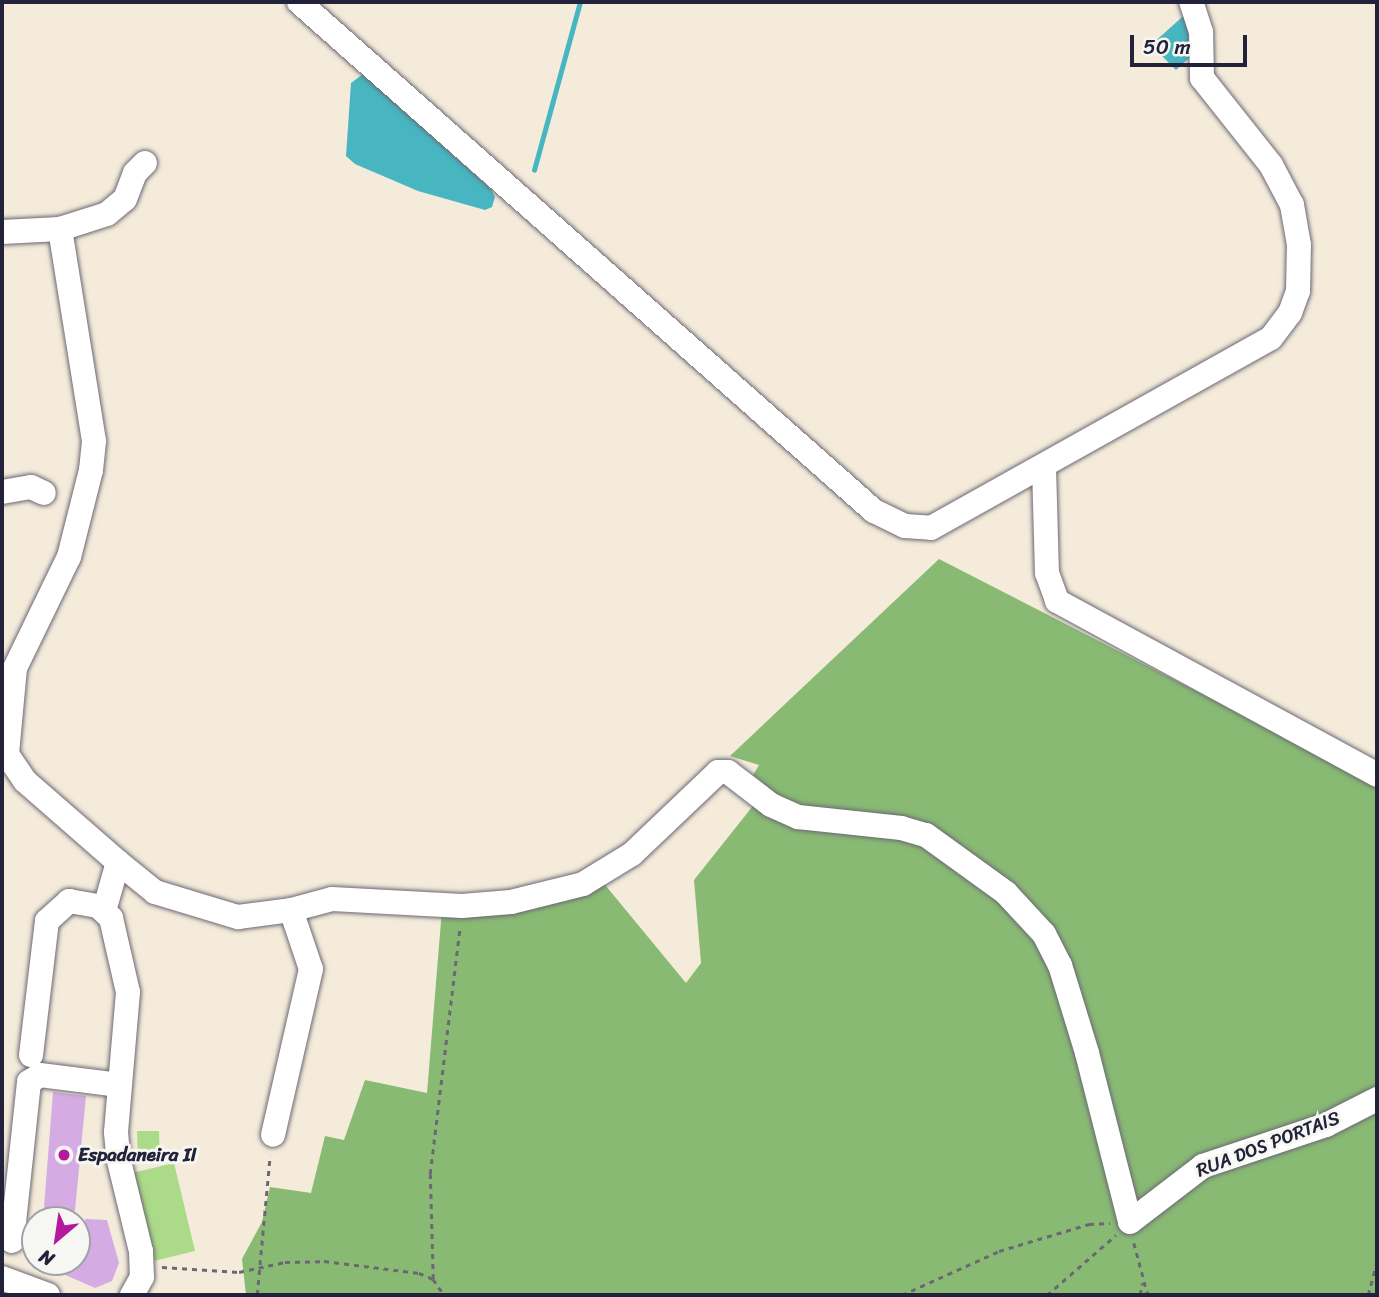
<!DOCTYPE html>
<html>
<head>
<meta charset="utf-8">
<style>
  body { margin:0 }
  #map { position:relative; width:1379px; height:1297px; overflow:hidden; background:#f4ebdb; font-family:Sriracha,sans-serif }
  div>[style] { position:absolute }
  .green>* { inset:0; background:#abda88 }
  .forest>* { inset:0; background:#88ba74 }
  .water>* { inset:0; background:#47b6c1 }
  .stream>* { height:4.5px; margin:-2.25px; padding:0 2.25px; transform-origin:2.25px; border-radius:2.25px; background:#47b6c1 }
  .building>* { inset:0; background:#d5abe4 }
  .path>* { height:2.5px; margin-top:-1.25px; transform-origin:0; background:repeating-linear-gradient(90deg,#6c6873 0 5px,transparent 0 10px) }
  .roads { filter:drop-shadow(0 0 2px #6c6873) drop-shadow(0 0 2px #6c6873) }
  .minor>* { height:24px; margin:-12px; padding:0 12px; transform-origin:12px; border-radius:12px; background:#fff }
  .dots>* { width:19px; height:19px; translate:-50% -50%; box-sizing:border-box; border:4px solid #f6f6f2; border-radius:50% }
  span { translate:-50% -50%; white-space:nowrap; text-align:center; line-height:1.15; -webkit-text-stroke:6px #f6f6f2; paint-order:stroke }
  .street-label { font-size:19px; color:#22223b }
  .poi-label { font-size:19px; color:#22223b; font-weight:700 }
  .left { translate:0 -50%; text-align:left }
  .frame { position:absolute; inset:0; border:4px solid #22223b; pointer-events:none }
  .north { position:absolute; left:21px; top:1206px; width:70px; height:70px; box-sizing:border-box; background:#f6f6f2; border:2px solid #a1a1a9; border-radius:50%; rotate:209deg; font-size:19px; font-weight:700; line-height:28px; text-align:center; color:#22223b }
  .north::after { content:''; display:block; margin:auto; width:24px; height:32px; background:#b5179e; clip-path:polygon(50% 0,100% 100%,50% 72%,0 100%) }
  .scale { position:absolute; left:1130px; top:35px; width:117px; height:32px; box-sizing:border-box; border:4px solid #22223b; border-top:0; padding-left:9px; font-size:21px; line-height:24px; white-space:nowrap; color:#22223b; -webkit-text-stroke:5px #f6f6f2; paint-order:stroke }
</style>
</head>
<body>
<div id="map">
  <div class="green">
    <i style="clip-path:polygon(137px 1131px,159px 1131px,160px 1159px,138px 1160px)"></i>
    <i style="clip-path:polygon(174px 1163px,195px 1251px,154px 1261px,132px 1173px)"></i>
  </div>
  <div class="forest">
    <i style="clip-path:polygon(939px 559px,1377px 784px,1377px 1295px,246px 1295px,242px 1259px,262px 1222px,270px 1187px,311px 1193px,325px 1136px,344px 1140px,365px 1080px,427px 1093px,442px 909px,601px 880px,686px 983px,701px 963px,694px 880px,768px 787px,753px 775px,759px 765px,730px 756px)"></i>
  </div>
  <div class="water">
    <i style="clip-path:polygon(1190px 10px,1198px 50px,1176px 70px,1151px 45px)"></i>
    <i style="clip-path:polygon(363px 74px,491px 189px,495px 197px,492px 207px,485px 210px,418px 191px,355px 164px,346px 156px,351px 83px)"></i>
  </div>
  <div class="stream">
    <i style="left:534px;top:170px;width:174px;rotate:-74.7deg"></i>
  </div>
  <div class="building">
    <i style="clip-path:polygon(53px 1092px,86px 1096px,74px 1220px,43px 1220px)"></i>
    <i style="clip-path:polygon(85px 1219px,107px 1220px,119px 1263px,112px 1281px,95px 1288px,61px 1273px,80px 1262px)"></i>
  </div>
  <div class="path">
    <i style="left:1134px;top:1243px;width:54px;rotate:74.9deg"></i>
    <i style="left:162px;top:1267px;width:77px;rotate:3.7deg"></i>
    <i style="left:239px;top:1272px;width:47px;rotate:-12.3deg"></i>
    <i style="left:285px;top:1262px;width:39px;rotate:-1deg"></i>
    <i style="left:324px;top:1261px;width:96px;rotate:7.2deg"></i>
    <i style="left:419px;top:1273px;width:15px;rotate:23deg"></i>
    <i style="left:433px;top:1279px;width:19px;rotate:55deg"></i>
    <i style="left:433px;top:1279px;width:105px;rotate:-91.6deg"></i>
    <i style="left:430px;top:1174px;width:250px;rotate:-83.1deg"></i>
    <i style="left:257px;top:1295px;width:140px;rotate:-84.7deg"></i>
    <i style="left:902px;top:1295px;width:107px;rotate:-24.4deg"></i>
    <i style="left:999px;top:1251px;width:94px;rotate:-16.7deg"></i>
    <i style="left:1089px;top:1224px;width:21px;rotate:-3deg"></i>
    <i style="left:1047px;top:1295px;width:91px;rotate:-41deg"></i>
    <i style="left:1140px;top:1295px;width:12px;rotate:-81deg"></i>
    <i style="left:1368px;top:1295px;width:34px;rotate:-75deg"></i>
  </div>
  <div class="roads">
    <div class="minor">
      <i style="left:299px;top:2px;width:768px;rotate:41.52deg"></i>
      <i style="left:874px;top:511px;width:34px;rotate:26deg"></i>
      <i style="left:905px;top:526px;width:26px;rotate:4deg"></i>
      <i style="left:931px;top:528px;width:389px;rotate:-29.2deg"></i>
      <i style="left:1271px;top:338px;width:31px;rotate:-53deg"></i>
      <i style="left:1290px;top:313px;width:23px;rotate:-70deg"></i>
      <i style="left:1298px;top:291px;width:46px;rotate:-88.8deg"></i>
      <i style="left:1299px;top:245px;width:41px;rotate:-99.9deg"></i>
      <i style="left:1292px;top:205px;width:45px;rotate:-117.7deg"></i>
      <i style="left:1271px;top:165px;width:111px;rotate:-128.4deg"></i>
      <i style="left:1202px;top:78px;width:46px;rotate:-91.2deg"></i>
      <i style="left:1201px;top:32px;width:32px;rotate:-108deg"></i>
      <i style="left:2px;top:232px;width:58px;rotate:-3deg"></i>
      <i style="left:60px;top:229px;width:49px;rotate:-17.7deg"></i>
      <i style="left:107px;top:214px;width:23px;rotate:-40deg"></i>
      <i style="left:125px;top:199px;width:28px;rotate:-69deg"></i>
      <i style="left:135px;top:173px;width:14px;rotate:-45deg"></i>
      <i style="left:1044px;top:467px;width:106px;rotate:88.4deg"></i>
      <i style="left:1047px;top:573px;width:30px;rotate:70deg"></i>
      <i style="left:1057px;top:601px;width:364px;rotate:28.5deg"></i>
      <i style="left:2px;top:492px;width:29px;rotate:-10deg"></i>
      <i style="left:31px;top:487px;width:14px;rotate:25deg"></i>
      <i style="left:2px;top:747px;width:41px;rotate:55.9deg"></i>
      <i style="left:25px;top:781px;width:123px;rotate:41.1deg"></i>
      <i style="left:118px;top:862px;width:51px;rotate:105.9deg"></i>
      <i style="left:7px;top:754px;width:86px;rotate:-84.7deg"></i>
      <i style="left:15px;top:668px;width:123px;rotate:-64.1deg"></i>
      <i style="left:69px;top:557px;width:90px;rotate:-75.8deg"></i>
      <i style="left:91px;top:470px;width:29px;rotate:-84deg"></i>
      <i style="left:94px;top:441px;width:215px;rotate:-99.1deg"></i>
      <i style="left:118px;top:862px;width:48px;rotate:39deg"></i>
      <i style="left:155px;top:892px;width:87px;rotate:16.8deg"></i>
      <i style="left:238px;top:917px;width:53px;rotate:-7.5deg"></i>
      <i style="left:291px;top:910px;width:62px;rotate:71.3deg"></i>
      <i style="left:311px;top:969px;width:170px;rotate:102.9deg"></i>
      <i style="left:291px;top:910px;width:42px;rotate:-15deg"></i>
      <i style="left:332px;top:899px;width:130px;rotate:3.1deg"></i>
      <i style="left:462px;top:906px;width:49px;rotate:-4.7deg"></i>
      <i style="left:511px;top:902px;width:74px;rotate:-14deg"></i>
      <i style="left:583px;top:884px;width:57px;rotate:-31.5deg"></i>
      <i style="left:632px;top:854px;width:119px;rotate:-43.6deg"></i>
      <i style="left:718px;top:772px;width:10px"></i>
      <i style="left:728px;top:772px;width:54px;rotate:37.5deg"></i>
      <i style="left:771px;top:805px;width:30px;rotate:24deg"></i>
      <i style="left:798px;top:817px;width:104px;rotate:6.1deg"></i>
      <i style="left:901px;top:828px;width:26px;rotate:16deg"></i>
      <i style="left:926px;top:835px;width:99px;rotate:35.9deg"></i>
      <i style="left:1006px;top:893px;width:56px;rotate:47.2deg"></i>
      <i style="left:1044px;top:934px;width:35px;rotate:63deg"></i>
      <i style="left:1060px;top:965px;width:92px;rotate:72.9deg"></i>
      <i style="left:1087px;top:1053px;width:174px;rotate:75.7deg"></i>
      <i style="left:1130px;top:1222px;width:92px;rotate:-37.5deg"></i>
      <i style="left:1203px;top:1166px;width:130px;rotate:-18.4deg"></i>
      <i style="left:1326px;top:1125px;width:57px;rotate:-27deg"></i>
      <i style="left:31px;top:1055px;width:135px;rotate:-83.2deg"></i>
      <i style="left:47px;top:921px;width:30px;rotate:-42deg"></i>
      <i style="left:69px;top:901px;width:29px;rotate:10deg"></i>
      <i style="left:98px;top:906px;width:18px;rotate:43deg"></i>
      <i style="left:111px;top:918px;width:76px;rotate:77.1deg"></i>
      <i style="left:128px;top:992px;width:141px;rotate:94.9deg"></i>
      <i style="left:116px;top:1132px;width:25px;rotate:85deg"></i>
      <i style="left:118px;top:1157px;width:97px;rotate:76.3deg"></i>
      <i style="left:141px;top:1251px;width:26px;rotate:88deg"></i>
      <i style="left:142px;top:1277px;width:21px;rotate:119deg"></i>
      <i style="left:12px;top:1241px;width:160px;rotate:-83.9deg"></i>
      <i style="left:29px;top:1082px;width:13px;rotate:-32deg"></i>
      <i style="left:40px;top:1075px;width:80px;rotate:7.2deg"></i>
      <i style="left:2px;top:1278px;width:49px;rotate:20.3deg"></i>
    </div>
  </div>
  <div class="dots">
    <i style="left:64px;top:1155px;background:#b5179e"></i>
  </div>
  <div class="street-label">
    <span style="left:1268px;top:1144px;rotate:-21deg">RUA DOS PORTAIS</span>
  </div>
  <div class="poi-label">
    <span class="left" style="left:78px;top:1155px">Espadaneira II</span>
  </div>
  <div class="frame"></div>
  <div class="north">N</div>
  <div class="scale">50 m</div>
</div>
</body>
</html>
